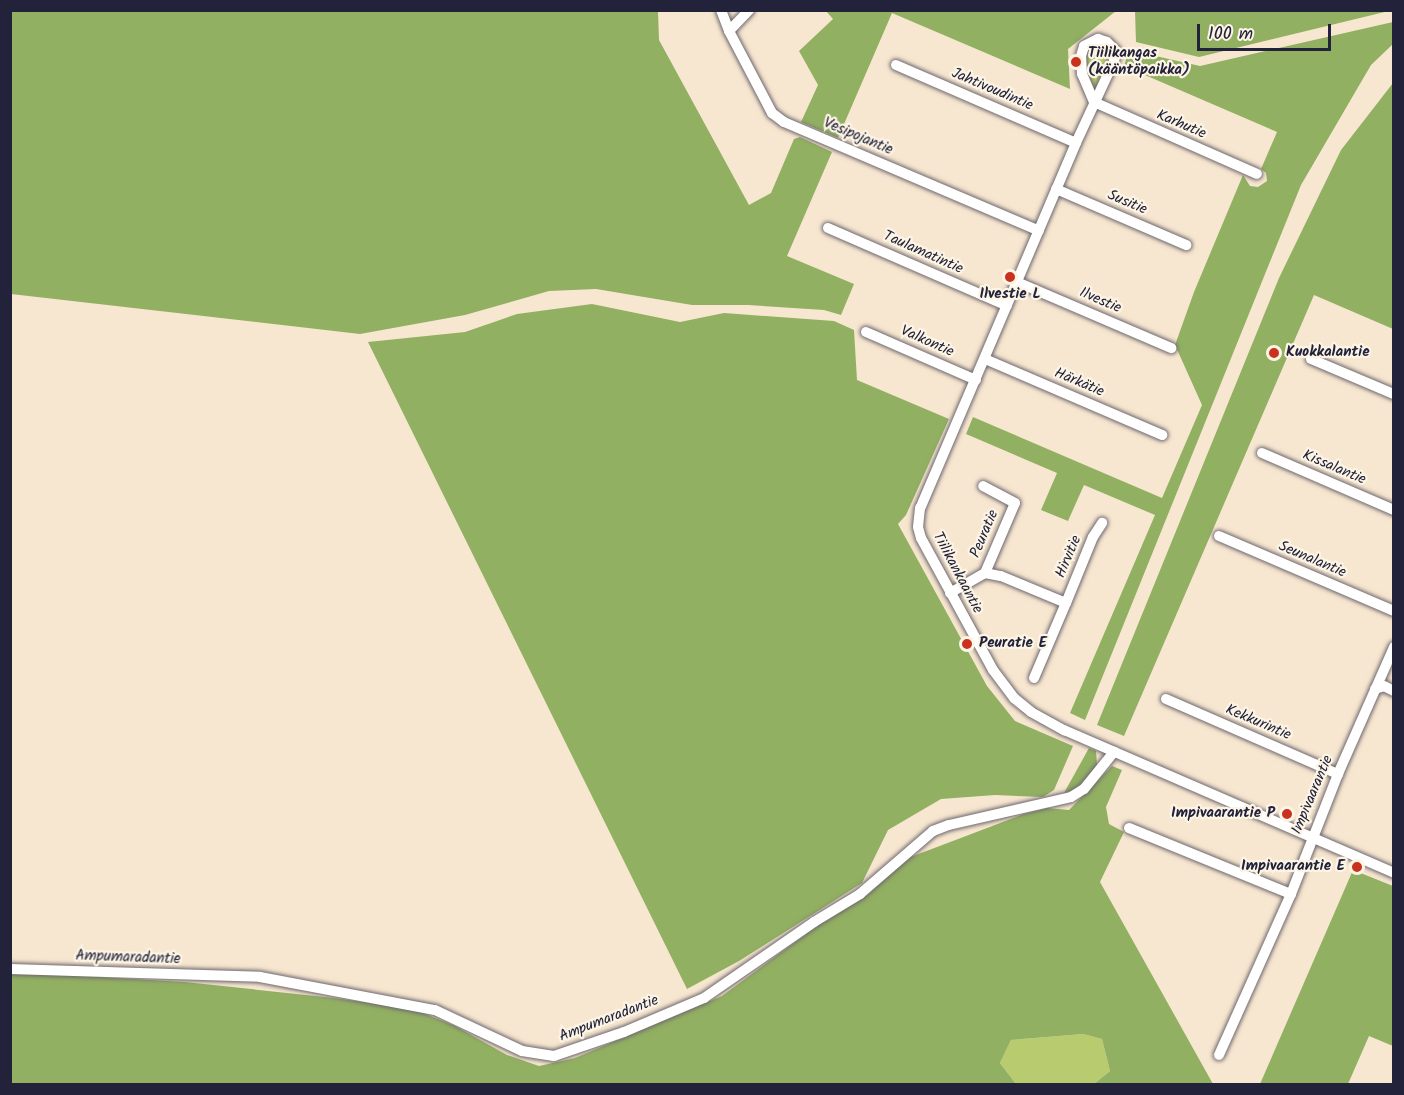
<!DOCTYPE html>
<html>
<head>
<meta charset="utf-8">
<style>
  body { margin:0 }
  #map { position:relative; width:1404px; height:1095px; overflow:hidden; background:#f8e7d0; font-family:Kalam,sans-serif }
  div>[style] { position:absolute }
  .green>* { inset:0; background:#b8cc6f }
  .forest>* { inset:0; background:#92b062 }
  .roads { filter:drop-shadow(0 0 2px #6d676f) drop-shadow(0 0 2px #6d676f) }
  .minor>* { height:10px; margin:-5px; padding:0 5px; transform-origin:5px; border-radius:5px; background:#fff }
  .dots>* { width:16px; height:16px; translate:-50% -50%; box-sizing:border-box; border:3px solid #fcf5e5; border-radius:50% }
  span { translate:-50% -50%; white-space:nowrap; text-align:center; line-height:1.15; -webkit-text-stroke:4.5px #fcf5e5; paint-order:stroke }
  .poi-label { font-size:15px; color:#22223b; font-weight:700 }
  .left { translate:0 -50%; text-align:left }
  .right { translate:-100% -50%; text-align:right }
  .street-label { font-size:15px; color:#22223b }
  .frame { position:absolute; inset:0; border:12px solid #22223b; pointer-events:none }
  .scale { position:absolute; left:1197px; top:24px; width:134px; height:27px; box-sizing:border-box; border:3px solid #22223b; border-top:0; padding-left:8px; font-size:18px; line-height:21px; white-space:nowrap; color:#22223b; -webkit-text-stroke:4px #fcf5e5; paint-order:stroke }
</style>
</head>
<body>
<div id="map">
  <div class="green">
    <i style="clip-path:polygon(1097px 43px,1108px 48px,1109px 56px,1095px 93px,1087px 80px,1086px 52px)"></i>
    <i style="clip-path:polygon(1083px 1034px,1102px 1039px,1110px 1071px,1094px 1084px,1016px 1084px,1000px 1063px,1011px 1040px)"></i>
  </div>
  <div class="forest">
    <i style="clip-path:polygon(1393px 10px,1199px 57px,1136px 42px,1135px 11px)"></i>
    <i style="clip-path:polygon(10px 11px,658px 11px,659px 40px,749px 205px,771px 193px,794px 139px,800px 137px,832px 152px,787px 256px,854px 284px,841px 315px,824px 310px,748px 305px,692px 305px,596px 289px,549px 291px,465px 315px,360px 334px,11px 294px)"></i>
    <i style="clip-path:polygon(826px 11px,1116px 11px,1068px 49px,1070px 89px,892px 13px,838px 138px,801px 122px,818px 85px,799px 51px,833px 19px)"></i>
    <i style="clip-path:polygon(1393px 22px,1393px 44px,1371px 65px,1301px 185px,1085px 720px,1070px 713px,1155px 515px,1084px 485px,1068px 521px,1041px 510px,1057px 473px,966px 434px,973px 417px,1162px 498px,1202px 405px,1175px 345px,1194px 292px,1243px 175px,1250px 186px,1258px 187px,1267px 181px,1266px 173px,1261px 169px,1277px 132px,1124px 66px,1129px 50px,1200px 66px)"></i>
    <i style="clip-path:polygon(1393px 83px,1393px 329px,1314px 295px,1124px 736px,1097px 725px,1279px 278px,1341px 150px)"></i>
    <i style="clip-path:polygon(592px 304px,680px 322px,724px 313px,834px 321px,854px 330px,857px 380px,949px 419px,906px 515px,898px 524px,987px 686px,1015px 721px,1073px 746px,1054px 790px,1043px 797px,995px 795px,941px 799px,888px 830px,862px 883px,739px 961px,687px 989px,368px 342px,465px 332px,517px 314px)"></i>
    <i style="clip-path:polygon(1089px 748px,1096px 751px,1097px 765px,1081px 788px,1064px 793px)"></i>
    <i style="clip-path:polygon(1112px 766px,1122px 770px,1106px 807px,1109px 824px,1124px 832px,1100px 882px,1213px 1084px,1094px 1084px,1110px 1071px,1102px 1039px,1083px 1034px,1011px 1040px,1000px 1063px,1016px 1084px,11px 1084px,10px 972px,185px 982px,334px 998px,413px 1009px,455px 1026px,507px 1055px,539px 1066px,575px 1058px,722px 996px,821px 923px,862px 899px,908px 858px,1024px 814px,1047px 808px,1069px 810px)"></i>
    <i style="clip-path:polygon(1353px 870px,1393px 886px,1393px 1046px,1369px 1036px,1348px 1084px,1260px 1084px)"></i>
  </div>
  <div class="roads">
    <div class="minor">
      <i style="left:721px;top:10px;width:22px;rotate:69deg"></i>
      <i style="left:729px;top:31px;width:93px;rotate:62.3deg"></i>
      <i style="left:772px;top:113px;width:15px;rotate:37deg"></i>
      <i style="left:784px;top:122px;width:277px;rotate:23.1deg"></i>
      <i style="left:729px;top:31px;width:29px;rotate:-46deg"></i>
      <i style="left:896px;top:65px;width:196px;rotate:23.4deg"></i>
      <i style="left:1094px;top:102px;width:30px;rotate:-113deg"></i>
      <i style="left:1082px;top:74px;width:18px;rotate:-93deg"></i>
      <i style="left:1081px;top:56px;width:10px;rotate:-73deg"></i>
      <i style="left:1084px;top:46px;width:16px;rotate:-27deg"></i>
      <i style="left:1098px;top:39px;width:9px;rotate:18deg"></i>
      <i style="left:1107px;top:42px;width:13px;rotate:45deg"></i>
      <i style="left:1116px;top:51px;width:10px;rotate:101deg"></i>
      <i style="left:1114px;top:61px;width:90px;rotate:114.9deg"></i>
      <i style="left:1076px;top:143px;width:397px;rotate:113.1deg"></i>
      <i style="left:920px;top:508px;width:19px;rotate:96deg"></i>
      <i style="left:918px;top:527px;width:11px;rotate:75deg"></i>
      <i style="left:921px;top:538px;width:150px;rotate:61.4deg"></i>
      <i style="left:993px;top:670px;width:35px;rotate:53deg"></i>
      <i style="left:1014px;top:698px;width:22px;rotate:39deg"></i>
      <i style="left:1031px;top:712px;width:38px;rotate:29deg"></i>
      <i style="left:1064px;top:730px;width:360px;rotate:23.4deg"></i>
      <i style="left:1094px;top:102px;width:178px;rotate:23.8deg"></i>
      <i style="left:1056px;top:189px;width:142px;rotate:23.3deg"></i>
      <i style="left:828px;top:228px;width:195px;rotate:23.5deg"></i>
      <i style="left:1017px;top:282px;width:168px;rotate:23.2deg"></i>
      <i style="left:866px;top:332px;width:120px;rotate:23.6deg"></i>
      <i style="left:985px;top:359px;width:193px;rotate:23.2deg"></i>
      <i style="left:1311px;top:359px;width:90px;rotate:22.9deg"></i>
      <i style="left:1262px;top:453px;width:144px;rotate:23.4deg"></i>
      <i style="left:1219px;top:536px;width:190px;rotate:23.2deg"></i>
      <i style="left:985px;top:573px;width:16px;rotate:11deg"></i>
      <i style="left:1001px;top:576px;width:70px;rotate:22.6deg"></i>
      <i style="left:1066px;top:603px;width:71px;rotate:-67.8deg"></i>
      <i style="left:1093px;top:537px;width:17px;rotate:-57deg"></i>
      <i style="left:950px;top:593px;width:40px;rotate:-29.7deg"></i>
      <i style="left:985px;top:573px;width:76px;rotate:-66.8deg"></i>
      <i style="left:1015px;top:503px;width:36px;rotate:-152deg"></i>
      <i style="left:1034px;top:678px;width:82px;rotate:-66.9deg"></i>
      <i style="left:1375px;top:689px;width:9px;rotate:-18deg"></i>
      <i style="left:1384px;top:686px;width:11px;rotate:27deg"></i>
      <i style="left:1166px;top:699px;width:188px;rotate:23.6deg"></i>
      <i style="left:1129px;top:828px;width:175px;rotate:22.2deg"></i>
      <i style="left:10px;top:969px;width:250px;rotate:1.8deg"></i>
      <i style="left:260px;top:977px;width:178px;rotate:10.7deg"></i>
      <i style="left:435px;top:1010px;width:96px;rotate:25.2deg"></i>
      <i style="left:522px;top:1051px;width:32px;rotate:9deg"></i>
      <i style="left:554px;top:1056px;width:74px;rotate:-18.9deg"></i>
      <i style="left:624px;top:1032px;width:87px;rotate:-23deg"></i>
      <i style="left:704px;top:998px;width:134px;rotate:-34.6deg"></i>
      <i style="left:814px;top:922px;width:54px;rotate:-31.3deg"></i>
      <i style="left:860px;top:894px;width:96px;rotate:-40.8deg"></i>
      <i style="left:933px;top:831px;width:17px;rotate:-21deg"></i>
      <i style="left:949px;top:825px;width:125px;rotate:-12.9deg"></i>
      <i style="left:1071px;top:797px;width:15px;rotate:-32deg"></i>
      <i style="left:1084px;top:789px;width:48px;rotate:-51deg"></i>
      <i style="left:1219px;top:1055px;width:176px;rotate:-65.9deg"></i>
      <i style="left:1291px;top:894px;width:129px;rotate:-68.6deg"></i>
      <i style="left:1338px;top:774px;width:139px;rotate:-66.2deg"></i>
    </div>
  </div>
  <div class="dots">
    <i style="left:1076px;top:62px;background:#c8321e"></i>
    <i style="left:1010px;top:277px;background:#c8321e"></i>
    <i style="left:1274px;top:353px;background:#c8321e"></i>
    <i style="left:967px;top:644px;background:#c8321e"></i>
    <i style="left:1287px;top:814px;background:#c8321e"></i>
    <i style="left:1357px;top:867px;background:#c8321e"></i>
  </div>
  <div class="poi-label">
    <span class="left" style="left:1088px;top:62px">Tiilikangas<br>(kääntöpaikka)</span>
    <span style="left:1010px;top:295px">Ilvestie L</span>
    <span class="left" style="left:1286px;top:353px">Kuokkalantie</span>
    <span class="left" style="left:979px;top:644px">Peuratie E</span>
    <span class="right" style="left:1275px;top:814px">Impivaarantie P</span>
    <span class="right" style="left:1345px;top:867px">Impivaarantie E</span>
  </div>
  <div class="street-label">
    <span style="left:992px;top:90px;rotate:23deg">Jahtivoudintie</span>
    <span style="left:1181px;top:125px;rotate:23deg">Karhutie</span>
    <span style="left:858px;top:137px;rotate:23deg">Vesipojantie</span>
    <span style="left:1127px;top:203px;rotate:23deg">Susitie</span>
    <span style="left:923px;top:253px;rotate:24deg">Taulamatintie</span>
    <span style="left:1100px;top:301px;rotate:23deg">Ilvestie</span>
    <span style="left:927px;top:342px;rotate:24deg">Valkontie</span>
    <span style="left:1079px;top:383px;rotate:23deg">Härkätie</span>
    <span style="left:1334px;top:468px;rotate:23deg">Kissalantie</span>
    <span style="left:985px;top:534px;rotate:-67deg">Peuratie</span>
    <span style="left:1069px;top:557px;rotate:-67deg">Hirvitie</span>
    <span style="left:1312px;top:560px;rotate:23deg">Seunalantie</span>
    <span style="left:957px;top:573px;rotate:62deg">Tiilikankaantie</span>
    <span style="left:1258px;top:723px;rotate:23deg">Kekkurintie</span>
    <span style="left:1313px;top:795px;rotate:-67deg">Impivaarantie</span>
    <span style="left:128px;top:958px;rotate:2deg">Ampumaradantie</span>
    <span style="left:609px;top:1019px;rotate:-21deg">Ampumaradantie</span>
  </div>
  <div class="frame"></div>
  <div class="scale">100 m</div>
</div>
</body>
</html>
